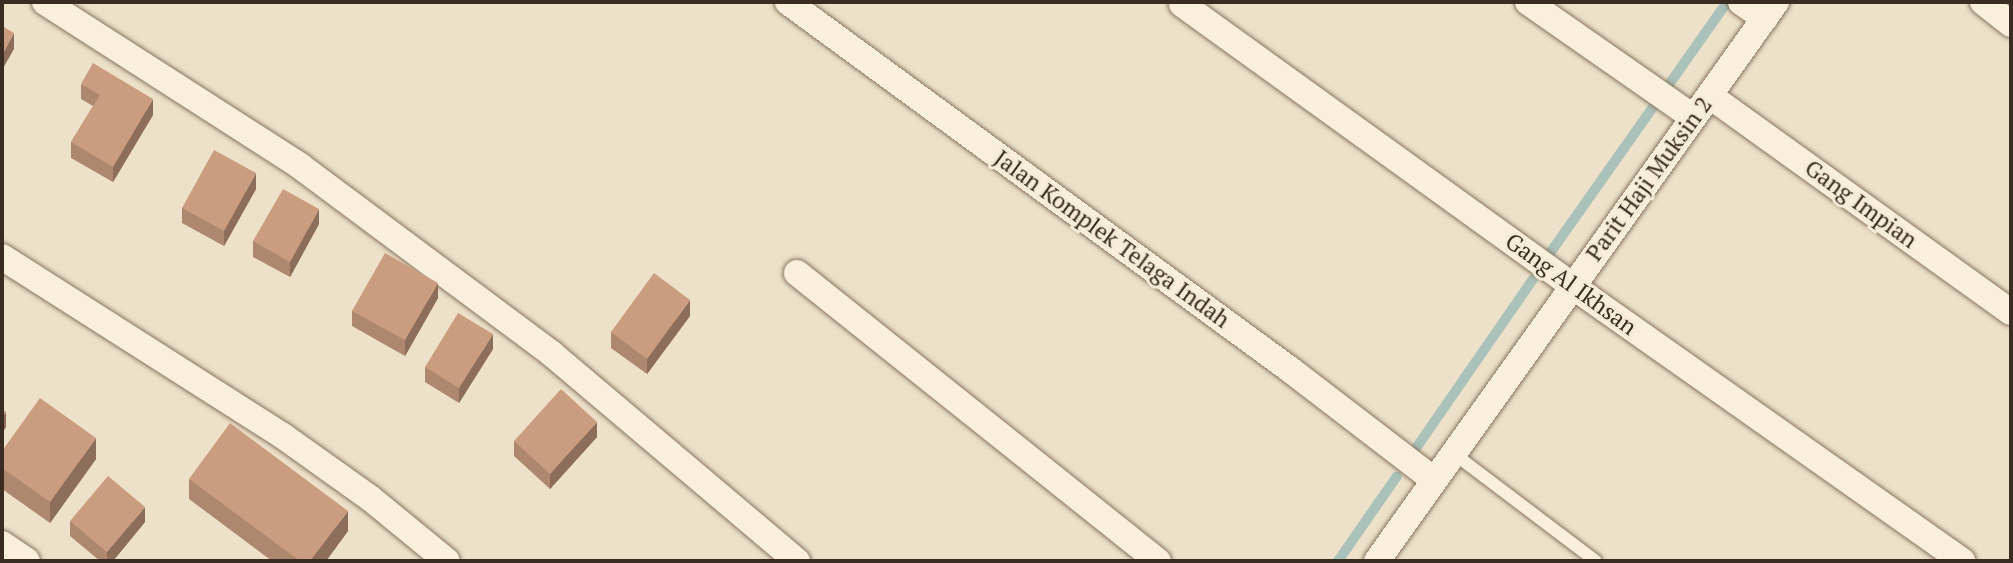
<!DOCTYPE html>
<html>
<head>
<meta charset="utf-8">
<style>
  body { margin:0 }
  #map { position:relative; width:2013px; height:563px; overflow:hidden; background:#ede1c9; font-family:"PT Serif",serif }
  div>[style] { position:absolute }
  .stream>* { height:10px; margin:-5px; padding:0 5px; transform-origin:5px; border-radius:5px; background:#aac2ba }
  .roads { filter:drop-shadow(0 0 2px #89745e) drop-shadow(0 0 2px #89745e) }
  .lane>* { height:12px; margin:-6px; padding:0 6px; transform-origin:6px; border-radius:6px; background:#f8efdc }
  .street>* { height:26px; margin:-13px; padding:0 13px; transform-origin:13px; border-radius:13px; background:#f8efdc }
  .wall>* { inset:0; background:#ae876f }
  .shaded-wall>* { inset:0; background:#8d6e5a }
  .building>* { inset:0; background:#ca9d81 }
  span { translate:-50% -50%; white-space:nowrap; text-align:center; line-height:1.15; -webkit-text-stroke:6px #f5ecd8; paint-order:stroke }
  .street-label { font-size:23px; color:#3a2c21 }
  .frame { position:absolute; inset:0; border:4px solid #3a2c21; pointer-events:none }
</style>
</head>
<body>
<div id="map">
  <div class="stream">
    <i style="left:1548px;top:256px;width:311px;rotate:-54.8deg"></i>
    <i style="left:1414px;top:451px;width:209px;rotate:-55.3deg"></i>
    <i style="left:1338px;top:561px;width:103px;rotate:-55.2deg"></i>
  </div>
  <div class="roads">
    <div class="lane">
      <i style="left:1453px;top:453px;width:179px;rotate:37.1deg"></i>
    </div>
    <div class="street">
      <i style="left:45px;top:2px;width:303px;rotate:32.7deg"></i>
      <i style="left:300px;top:166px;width:314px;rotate:36.7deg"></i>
      <i style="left:552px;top:354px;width:321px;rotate:40.2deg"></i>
      <i style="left:788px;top:2px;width:625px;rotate:36.21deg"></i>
      <i style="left:1292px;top:371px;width:179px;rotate:37.5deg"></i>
      <i style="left:1528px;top:2px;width:201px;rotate:34.9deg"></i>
      <i style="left:1741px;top:2px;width:29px;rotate:35deg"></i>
      <i style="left:1983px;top:2px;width:36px;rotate:38deg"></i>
      <i style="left:1182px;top:4px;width:480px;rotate:35.8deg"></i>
      <i style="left:1571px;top:285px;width:479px;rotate:35.2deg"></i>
      <i style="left:1710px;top:96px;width:370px;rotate:35.7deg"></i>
      <i style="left:2px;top:257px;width:333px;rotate:32.5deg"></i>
      <i style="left:283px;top:436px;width:107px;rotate:35.5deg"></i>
      <i style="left:370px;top:498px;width:99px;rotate:39.3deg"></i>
      <i style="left:797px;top:273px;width:462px;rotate:38.6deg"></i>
      <i style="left:2px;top:544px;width:30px;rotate:34deg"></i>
      <i style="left:1377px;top:561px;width:687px;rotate:-54.48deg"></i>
    </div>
  </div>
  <div class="wall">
    <i style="clip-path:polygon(81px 84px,153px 115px,113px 182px,71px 158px,71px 142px,93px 106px,81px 99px)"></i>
    <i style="clip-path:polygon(256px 189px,224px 246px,182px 223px,182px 208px)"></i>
    <i style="clip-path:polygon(319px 224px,290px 277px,253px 257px,253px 241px)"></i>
    <i style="clip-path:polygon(438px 298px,405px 356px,352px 326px,352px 311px)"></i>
    <i style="clip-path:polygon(690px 316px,647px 374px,611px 348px,611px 332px)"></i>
    <i style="clip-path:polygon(493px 349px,459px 403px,425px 382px,425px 367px)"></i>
    <i style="clip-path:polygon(597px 437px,550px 489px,514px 456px,514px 441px)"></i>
    <i style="clip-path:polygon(2px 451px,96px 459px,50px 523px,2px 489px)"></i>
    <i style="clip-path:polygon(189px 479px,348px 531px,326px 561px,272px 561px,189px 499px)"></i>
    <i style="clip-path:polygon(70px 521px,145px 522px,113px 561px,100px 561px,70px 536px)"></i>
  </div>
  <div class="shaded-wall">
    <i style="clip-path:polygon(14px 33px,14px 49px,2px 70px,2px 55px)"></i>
    <i style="clip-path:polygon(153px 99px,153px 115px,113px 182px,113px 167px)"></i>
    <i style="clip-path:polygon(256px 173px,256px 189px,224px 246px,224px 231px)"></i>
    <i style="clip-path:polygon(319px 209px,319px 224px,290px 277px,290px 262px)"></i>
    <i style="clip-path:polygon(438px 283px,438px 298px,405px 356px,405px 340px)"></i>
    <i style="clip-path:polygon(690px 300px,690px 316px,647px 374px,647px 359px)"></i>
    <i style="clip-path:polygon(493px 334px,493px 349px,459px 403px,459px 388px)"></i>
    <i style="clip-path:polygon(6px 412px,6px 427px,2px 434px,2px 418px)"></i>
    <i style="clip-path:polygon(597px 422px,597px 437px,550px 489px,550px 474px)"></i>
    <i style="clip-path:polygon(96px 438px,96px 459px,50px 523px,50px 502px)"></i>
    <i style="clip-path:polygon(145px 507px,145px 522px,113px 561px,107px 561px,107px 552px)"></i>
    <i style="clip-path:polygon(348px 511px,348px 531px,326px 561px,310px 561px)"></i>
  </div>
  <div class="building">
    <i style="clip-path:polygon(2px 26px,14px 33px,2px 55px)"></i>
    <i style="clip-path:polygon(93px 63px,153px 99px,113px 167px,71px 142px,100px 95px,81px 84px)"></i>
    <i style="clip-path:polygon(214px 150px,256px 173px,224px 231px,182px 208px)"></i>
    <i style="clip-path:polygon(283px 189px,319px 209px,290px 262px,253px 241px)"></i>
    <i style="clip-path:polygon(385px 253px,438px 283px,405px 340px,352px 311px)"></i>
    <i style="clip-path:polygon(654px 273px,690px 300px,647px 359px,611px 332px)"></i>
    <i style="clip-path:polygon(458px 313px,493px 334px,459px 388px,425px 367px)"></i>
    <i style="clip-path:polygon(561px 389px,597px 422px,550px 474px,514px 441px)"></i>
    <i style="clip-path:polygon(40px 398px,96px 438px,50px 502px,2px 468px,2px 451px)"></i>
    <i style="clip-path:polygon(2px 409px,6px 412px,2px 418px)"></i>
    <i style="clip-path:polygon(230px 423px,348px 511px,310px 561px,300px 561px,189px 479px)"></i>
    <i style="clip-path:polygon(108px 476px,145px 507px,107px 552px,70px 521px)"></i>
  </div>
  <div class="street-label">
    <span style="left:1649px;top:179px;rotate:-54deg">Parit Haji Muksin 2</span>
    <span style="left:1861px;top:204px;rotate:36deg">Gang Impian</span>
    <span style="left:1112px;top:239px;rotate:36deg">Jalan Komplek Telaga Indah</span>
    <span style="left:1571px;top:284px;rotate:36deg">Gang Al Ikhsan</span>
  </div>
  <div class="frame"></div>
</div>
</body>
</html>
